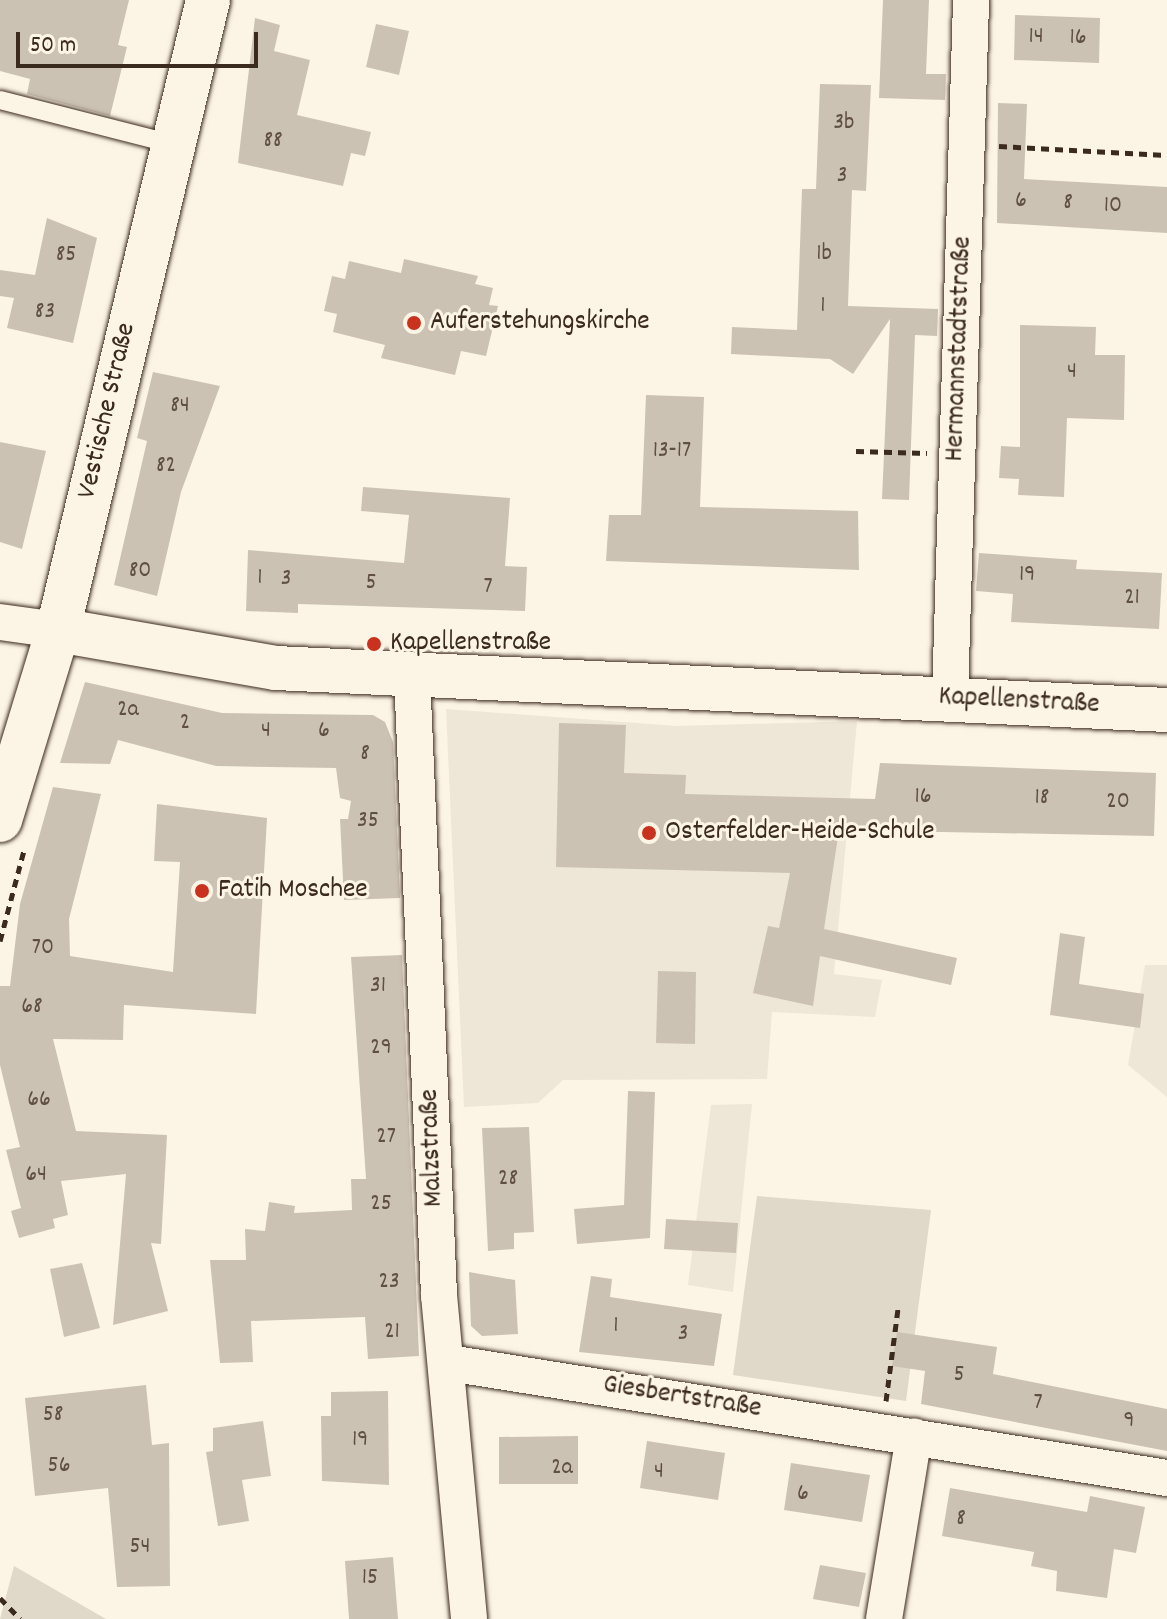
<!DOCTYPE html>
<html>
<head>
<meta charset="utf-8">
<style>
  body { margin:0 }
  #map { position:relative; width:1167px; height:1619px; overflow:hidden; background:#fcf5e5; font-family:Dekko,sans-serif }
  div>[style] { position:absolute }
  .built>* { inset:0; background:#eee6d6 }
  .green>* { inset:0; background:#e0d8c8 }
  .building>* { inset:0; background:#ccc2b3 }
  .path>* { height:5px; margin-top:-2.5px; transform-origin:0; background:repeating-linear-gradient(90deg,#3b2a1e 0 8px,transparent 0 14px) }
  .roads { filter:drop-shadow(0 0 2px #3b2a1e) drop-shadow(0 0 2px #3b2a1e) }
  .lane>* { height:18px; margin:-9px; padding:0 9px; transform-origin:9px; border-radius:9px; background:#fcf5e5 }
  .street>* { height:36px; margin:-18px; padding:0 18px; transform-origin:18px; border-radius:18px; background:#fcf5e5 }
  .secondary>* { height:44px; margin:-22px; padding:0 22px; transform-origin:22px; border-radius:22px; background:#fcf5e5 }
  .dots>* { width:22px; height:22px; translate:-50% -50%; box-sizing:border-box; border:4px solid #fcf5e5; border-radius:50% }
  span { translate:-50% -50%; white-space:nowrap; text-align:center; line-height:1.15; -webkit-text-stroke:6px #fcf5e5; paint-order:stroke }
  .number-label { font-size:24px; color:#5f5043 }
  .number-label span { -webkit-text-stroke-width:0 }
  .poi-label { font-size:28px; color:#3b2a1e }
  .left { translate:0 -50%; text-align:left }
  .street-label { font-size:28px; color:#3b2a1e }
  .scale { position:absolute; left:16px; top:32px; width:242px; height:36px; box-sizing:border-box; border:4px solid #3b2a1e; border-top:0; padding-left:10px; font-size:24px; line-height:28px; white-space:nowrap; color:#3b2a1e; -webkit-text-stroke:6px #fcf5e5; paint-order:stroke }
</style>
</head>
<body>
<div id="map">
  <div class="built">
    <i style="clip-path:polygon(446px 709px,677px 726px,857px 721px,834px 974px,882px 980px,875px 1017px,772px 1012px,767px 1079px,563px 1080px,538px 1103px,464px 1107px)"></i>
    <i style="clip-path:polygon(1145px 965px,1167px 965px,1167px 1097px,1128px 1065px)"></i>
    <i style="clip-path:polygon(752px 1104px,733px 1292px,688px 1285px,711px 1105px)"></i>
  </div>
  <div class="green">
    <i style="clip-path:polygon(757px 1196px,931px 1210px,906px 1401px,733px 1375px)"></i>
    <i style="clip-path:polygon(14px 1566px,106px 1619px,0 1619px)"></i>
  </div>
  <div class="building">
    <i style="clip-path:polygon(0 0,129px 0,118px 45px,127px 47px,110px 116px,27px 94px,30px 79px,0 71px)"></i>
    <i style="clip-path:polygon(883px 0,929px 0,926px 74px,946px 74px,945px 100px,879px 98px)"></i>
    <i style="clip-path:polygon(1015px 15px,1100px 18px,1099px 63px,1014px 60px)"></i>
    <i style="clip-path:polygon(255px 18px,280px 25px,274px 51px,310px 60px,297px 115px,371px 132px,365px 156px,351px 153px,343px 186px,238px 163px)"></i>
    <i style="clip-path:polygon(376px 24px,409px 31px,399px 75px,366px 67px)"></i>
    <i style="clip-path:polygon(820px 84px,871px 85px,866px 191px,852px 190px,848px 306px,938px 309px,937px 336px,915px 335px,909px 500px,882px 499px,890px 319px,853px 374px,830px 359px,731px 354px,732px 327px,797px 330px,802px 189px,816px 189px)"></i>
    <i style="clip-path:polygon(998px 103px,1027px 104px,1024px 179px,1167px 187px,1167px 233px,997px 223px)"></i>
    <i style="clip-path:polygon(47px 218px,97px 238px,73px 343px,7px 328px,14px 298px,0 296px,0 270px,35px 275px)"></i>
    <i style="clip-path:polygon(404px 259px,478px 276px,475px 284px,493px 288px,489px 305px,498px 306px,486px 356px,461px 351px,455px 375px,381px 358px,385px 345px,333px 332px,337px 314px,324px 311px,332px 276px,345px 279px,349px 261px,401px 273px)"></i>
    <i style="clip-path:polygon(1020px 325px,1096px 327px,1095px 355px,1125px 355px,1124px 420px,1067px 418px,1064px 497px,1018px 495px,1019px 479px,999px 478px,1001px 446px,1020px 447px)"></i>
    <i style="clip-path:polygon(153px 372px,220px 386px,181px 492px,157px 596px,114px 585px,147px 441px,137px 438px)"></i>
    <i style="clip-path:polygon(646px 395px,704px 397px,700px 507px,858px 511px,859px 570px,606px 561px,609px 515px,641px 515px)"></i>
    <i style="clip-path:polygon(0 442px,46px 451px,22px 549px,0 542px)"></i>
    <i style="clip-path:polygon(363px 487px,510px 498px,505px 566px,527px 567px,525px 611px,298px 604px,298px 613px,246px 611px,248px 550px,404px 563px,409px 515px,361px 511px)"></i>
    <i style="clip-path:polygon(979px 553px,1077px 560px,1076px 569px,1162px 573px,1159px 629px,1011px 622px,1013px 594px,976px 591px)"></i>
    <i style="clip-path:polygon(85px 682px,222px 713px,373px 715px,385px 722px,393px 742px,400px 898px,344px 900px,340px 819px,348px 819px,351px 801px,340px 798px,336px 768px,216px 766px,118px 740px,110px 764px,60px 763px)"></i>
    <i style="clip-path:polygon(559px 723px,626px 725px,624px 773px,686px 775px,685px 794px,875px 799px,880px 763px,1156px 773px,1154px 836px,839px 830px,824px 929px,957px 958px,951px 985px,820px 956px,813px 1006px,753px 993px,768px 926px,779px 928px,790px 873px,556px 867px)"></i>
    <i style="clip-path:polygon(53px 787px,101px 794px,69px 919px,70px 956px,173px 972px,180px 862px,154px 861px,157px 804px,267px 818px,256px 1014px,124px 1005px,123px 1040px,53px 1039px,76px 1131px,167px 1135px,161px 1244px,151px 1243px,168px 1311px,113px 1325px,126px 1174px,61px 1181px,68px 1215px,53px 1219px,55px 1228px,19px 1238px,11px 1211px,21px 1208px,6px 1150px,20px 1147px,0 1065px,0 986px,10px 986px,20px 904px)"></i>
    <i style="clip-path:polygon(1060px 933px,1085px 937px,1079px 984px,1144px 994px,1140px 1028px,1050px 1015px)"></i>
    <i style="clip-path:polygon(402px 955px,419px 1356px,368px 1359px,365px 1317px,251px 1321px,253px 1362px,220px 1363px,210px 1260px,246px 1260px,245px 1229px,265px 1231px,269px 1202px,295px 1206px,294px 1213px,352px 1210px,351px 1179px,366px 1179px,351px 957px)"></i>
    <i style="clip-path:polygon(658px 971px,696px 972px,695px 1044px,656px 1043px)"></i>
    <i style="clip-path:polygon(628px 1091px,655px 1092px,650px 1238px,577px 1244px,574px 1209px,624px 1205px)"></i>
    <i style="clip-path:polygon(529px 1127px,534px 1232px,514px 1233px,514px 1249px,488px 1251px,482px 1128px)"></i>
    <i style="clip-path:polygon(666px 1219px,738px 1223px,736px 1253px,664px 1249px)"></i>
    <i style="clip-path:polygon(82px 1263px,100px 1328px,64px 1337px,50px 1269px)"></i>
    <i style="clip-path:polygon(469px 1272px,515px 1280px,518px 1334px,482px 1336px,471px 1326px)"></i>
    <i style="clip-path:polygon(591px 1276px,612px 1279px,610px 1297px,722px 1314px,714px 1366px,579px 1352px)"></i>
    <i style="clip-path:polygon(897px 1332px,997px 1347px,993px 1374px,1167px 1409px,1167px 1451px,921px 1404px,925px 1371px,892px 1366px)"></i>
    <i style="clip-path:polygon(146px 1385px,152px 1445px,169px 1443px,170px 1586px,117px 1587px,108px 1488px,35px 1496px,25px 1398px)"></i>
    <i style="clip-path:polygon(388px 1391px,389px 1485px,322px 1481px,321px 1416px,331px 1416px,331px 1392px)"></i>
    <i style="clip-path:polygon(263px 1421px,271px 1476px,242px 1480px,249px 1521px,218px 1526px,206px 1452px,213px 1451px,213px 1428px)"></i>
    <i style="clip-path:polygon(578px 1436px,578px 1484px,499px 1484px,499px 1437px)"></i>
    <i style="clip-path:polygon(647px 1441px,725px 1453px,718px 1500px,640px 1488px)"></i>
    <i style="clip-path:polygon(791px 1463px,870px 1475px,862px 1522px,784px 1510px)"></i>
    <i style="clip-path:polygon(950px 1488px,1087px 1512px,1090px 1496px,1145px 1507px,1136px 1553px,1114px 1549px,1107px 1598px,1056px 1591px,1057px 1571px,1031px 1566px,1034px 1552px,942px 1536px)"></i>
    <i style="clip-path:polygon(393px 1557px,398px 1619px,349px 1619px,345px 1561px)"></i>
    <i style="clip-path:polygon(820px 1565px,866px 1573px,859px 1607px,813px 1599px)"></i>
  </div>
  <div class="path">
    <i style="left:999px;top:146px;width:167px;rotate:3.1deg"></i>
    <i style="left:856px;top:451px;width:71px;rotate:1.6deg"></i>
    <i style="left:0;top:941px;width:94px;rotate:-75.2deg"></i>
    <i style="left:886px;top:1401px;width:93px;rotate:-82.6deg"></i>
    <i style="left:0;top:1598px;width:29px;rotate:46deg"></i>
  </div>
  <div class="roads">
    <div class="lane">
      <i style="left:0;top:100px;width:178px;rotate:14.3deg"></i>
    </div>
    <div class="street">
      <i style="left:0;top:622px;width:59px;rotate:7.9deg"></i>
      <i style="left:412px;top:676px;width:620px;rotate:87.5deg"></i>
      <i style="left:439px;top:1295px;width:325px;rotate:84.7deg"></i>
      <i style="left:950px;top:697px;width:697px;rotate:-88.27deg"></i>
      <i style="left:449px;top:1363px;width:727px;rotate:9.1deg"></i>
      <i style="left:884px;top:1619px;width:185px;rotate:-80.7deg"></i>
    </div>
    <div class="secondary">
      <i style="left:58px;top:630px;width:221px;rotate:9.9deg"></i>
      <i style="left:276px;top:668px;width:892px;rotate:2.7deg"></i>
      <i style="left:0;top:820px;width:199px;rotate:-73deg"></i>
      <i style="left:58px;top:630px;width:648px;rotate:-76.61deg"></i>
    </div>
  </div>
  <div class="dots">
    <i style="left:414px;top:323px;background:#c8321e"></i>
    <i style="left:374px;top:644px;background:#c8321e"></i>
    <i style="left:649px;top:833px;background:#c8321e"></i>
    <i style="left:202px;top:891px;background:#c8321e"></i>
  </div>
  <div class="number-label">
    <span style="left:1036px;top:38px">14</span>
    <span style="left:1078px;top:39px">16</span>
    <span style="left:844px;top:124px">3b</span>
    <span style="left:273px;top:142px">88</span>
    <span style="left:842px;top:177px">3</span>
    <span style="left:1021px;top:202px">6</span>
    <span style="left:1068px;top:204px">8</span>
    <span style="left:1113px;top:207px">10</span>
    <span style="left:824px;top:255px">1b</span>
    <span style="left:66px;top:256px">85</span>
    <span style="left:823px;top:307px">1</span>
    <span style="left:45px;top:313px">83</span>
    <span style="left:1072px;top:373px">4</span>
    <span style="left:180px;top:407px">84</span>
    <span style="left:672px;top:452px">13-17</span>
    <span style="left:166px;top:467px">82</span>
    <span style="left:140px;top:572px">80</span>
    <span style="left:1027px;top:576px">19</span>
    <span style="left:260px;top:579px">1</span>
    <span style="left:286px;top:580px">3</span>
    <span style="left:371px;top:584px">5</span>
    <span style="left:488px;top:588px">7</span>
    <span style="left:1132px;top:599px">21</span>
    <span style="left:128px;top:711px">2a</span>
    <span style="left:185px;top:724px">2</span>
    <span style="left:266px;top:732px">4</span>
    <span style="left:324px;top:732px">6</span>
    <span style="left:365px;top:755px">8</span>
    <span style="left:923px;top:798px">16</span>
    <span style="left:1042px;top:799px">18</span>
    <span style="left:1118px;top:803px">20</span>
    <span style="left:368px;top:822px">35</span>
    <span style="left:43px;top:949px">70</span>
    <span style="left:378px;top:987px">31</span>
    <span style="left:32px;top:1008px">68</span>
    <span style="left:381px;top:1049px">29</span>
    <span style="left:39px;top:1101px">66</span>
    <span style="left:386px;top:1138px">27</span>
    <span style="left:36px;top:1176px">64</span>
    <span style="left:508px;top:1180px">28</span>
    <span style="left:381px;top:1205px">25</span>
    <span style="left:389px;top:1283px">23</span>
    <span style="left:616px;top:1327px">1</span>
    <span style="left:392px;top:1333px">21</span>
    <span style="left:683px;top:1335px">3</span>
    <span style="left:959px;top:1376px">5</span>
    <span style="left:1038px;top:1404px">7</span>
    <span style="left:53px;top:1416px">58</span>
    <span style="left:1129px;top:1422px">9</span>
    <span style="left:360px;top:1441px">19</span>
    <span style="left:59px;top:1467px">56</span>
    <span style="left:562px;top:1469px">2a</span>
    <span style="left:659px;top:1473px">4</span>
    <span style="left:803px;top:1495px">6</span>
    <span style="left:961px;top:1520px">8</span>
    <span style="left:140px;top:1548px">54</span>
    <span style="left:370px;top:1579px">15</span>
  </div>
  <div class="poi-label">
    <span class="left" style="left:430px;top:323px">Auferstehungskirche</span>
    <span class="left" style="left:390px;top:644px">Kapellenstraße</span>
    <span class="left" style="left:665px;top:833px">Osterfelder-Heide-Schule</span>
    <span class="left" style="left:218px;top:891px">Fatih Moschee</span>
  </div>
  <div class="street-label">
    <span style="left:960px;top:349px;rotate:-88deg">Hermannstadtstraße</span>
    <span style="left:108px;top:411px;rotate:-77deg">Vestische Straße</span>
    <span style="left:1019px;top:702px;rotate:3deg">Kapellenstraße</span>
    <span style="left:433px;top:1148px;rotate:-92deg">Malzstraße</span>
    <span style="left:682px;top:1398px;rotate:9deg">Giesbertstraße</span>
  </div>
  <div class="scale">50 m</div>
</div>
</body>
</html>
